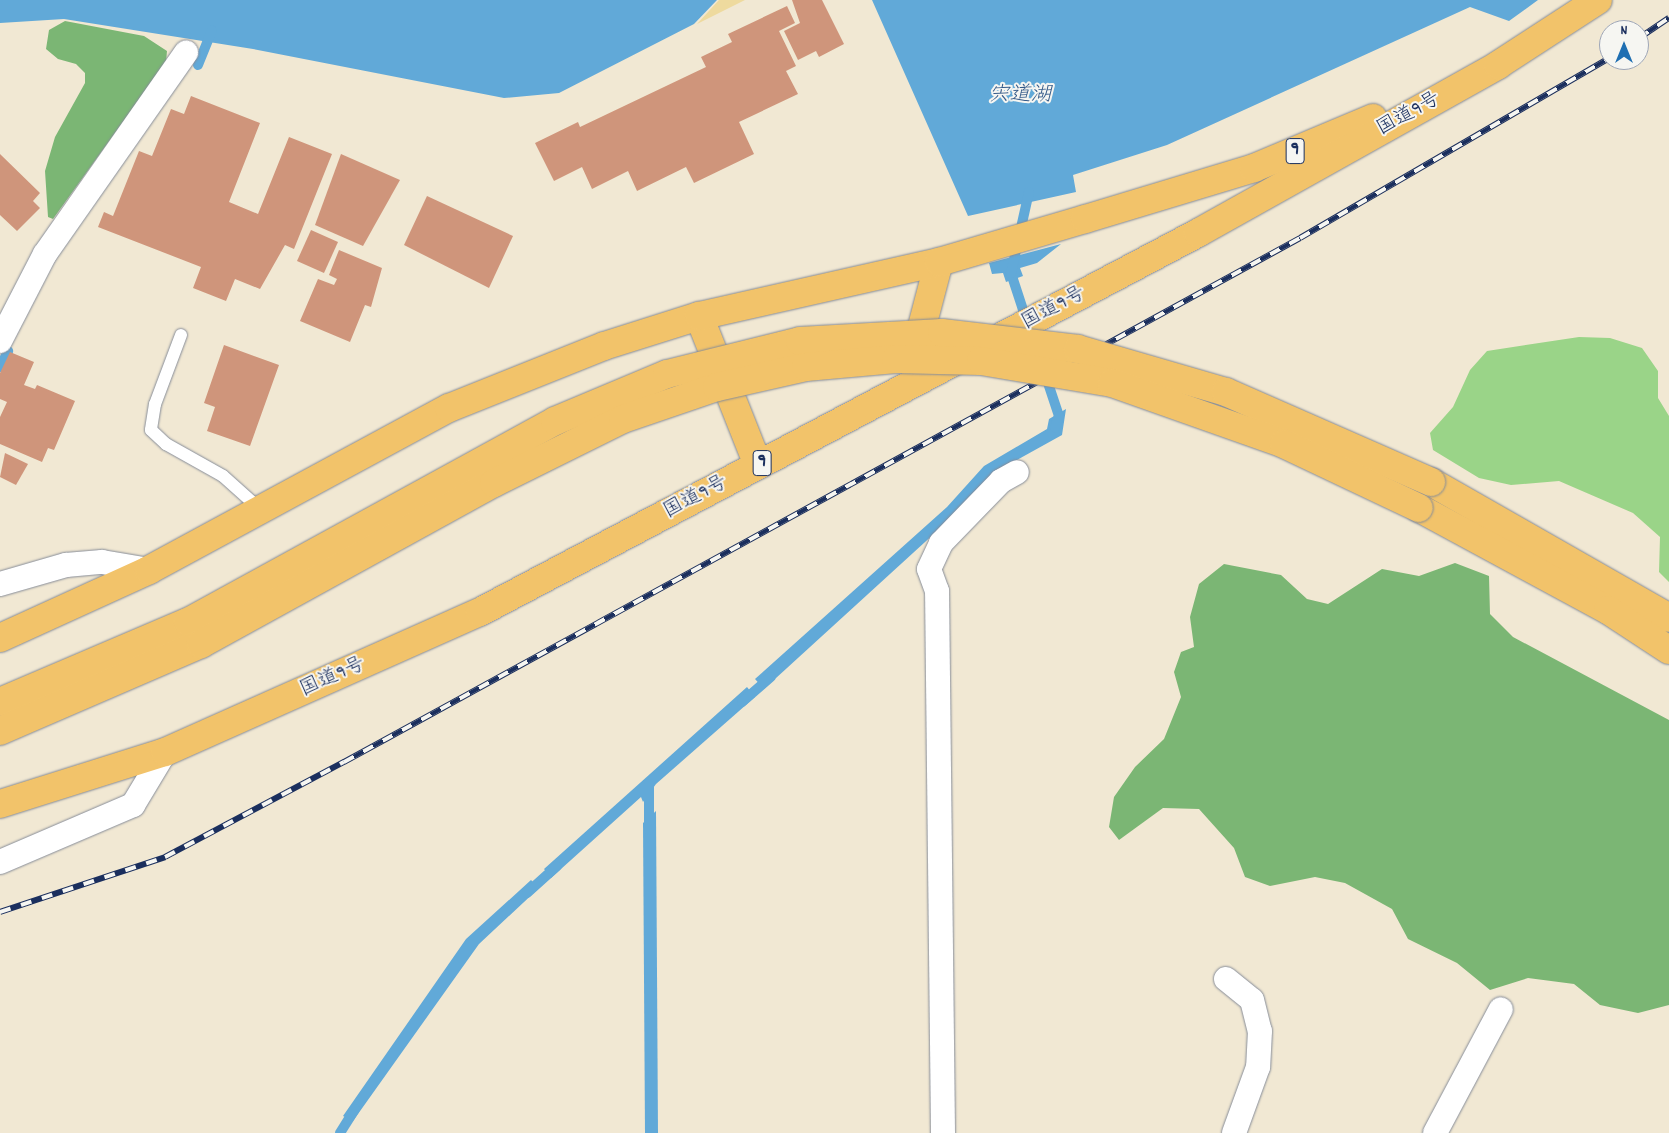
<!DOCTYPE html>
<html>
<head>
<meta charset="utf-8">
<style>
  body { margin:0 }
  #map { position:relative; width:1669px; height:1133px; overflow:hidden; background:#f1e8d3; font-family:Dekko,"Klee One",sans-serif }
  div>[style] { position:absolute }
  .green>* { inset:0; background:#9ad488 }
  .forest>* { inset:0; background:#7bb674 }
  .sand>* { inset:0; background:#eeda9e }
  .water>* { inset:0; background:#61a9d8 }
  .stream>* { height:10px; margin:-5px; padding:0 5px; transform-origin:5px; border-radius:5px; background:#61a9d8 }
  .building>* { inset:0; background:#cf957b }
  .roads { filter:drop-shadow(0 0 1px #868c98) drop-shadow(0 0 1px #868c98) }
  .lane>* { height:12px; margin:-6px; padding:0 6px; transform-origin:6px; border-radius:6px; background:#fff }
  .street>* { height:24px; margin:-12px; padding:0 12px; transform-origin:12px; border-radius:12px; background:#fff }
  .highway>* { height:28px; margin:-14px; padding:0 14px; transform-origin:14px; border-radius:14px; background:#f2c36a }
  .rail>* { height:5.5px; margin-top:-2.75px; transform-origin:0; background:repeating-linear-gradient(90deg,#f6f6f2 0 11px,#1b2f5e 0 22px); box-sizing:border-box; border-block:1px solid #1b2f5e }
  .bridges { filter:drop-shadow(0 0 1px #868c98) drop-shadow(0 0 1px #868c98) }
  .highway-bridge>* { height:28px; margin:-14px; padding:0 14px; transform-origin:14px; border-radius:14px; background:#f2c36a }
  span { translate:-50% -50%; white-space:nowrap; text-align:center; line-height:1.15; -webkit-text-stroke:4px #f6f6f2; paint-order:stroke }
  .shield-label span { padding:1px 4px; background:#f6f6f2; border:1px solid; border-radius:4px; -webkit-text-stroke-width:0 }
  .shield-label { font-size:19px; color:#1b2f5e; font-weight:700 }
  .street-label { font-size:20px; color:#1b2f5e }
  .water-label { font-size:21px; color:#345a89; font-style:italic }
  .north { position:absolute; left:1599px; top:20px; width:50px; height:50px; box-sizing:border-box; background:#f6f6f2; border:1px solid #9ea6b7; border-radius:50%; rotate:0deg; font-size:14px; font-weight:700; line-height:20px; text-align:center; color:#1b2f5e }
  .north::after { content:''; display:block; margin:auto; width:18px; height:22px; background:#1f6fb2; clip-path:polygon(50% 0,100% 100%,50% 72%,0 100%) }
</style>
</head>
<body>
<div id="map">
  <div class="green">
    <i style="clip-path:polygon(1579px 337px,1610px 338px,1642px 348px,1658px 371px,1658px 398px,1669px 416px,1669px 582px,1659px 572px,1660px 537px,1633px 513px,1559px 481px,1511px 485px,1479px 478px,1433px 450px,1430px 433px,1453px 407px,1470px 370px,1487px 351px)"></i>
  </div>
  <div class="forest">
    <i style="clip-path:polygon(65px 21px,144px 36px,167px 51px,166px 62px,53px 219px,48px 217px,45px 171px,55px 137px,85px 83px,85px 73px,76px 64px,58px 59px,46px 49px,49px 30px)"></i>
    <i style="clip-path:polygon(1455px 563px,1489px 576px,1490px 614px,1513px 637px,1669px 720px,1669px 1005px,1638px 1013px,1600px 1005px,1574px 984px,1528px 978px,1490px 990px,1457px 963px,1408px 939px,1392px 909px,1345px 883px,1315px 877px,1270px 886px,1245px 877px,1234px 848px,1199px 809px,1163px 808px,1119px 840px,1109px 827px,1114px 797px,1135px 767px,1164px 739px,1181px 697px,1174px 672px,1181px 652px,1194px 647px,1190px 617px,1199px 584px,1224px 564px,1281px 575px,1307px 599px,1328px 604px,1382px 569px,1419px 576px)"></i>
  </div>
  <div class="sand">
    <i style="clip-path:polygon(719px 0,745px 0,697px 24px)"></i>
  </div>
  <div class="water">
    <i style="clip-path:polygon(0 0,717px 0,694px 24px,559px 93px,504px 98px,253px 49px,64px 19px,0 23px)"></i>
    <i style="clip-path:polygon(872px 0,1538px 0,1509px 21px,1470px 7px,1167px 145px,1073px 175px,1076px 192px,968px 216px)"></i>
    <i style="clip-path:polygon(1061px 244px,1037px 263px,1020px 268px,1023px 276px,1006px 282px,1003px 273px,992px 274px,989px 263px)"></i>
    <i style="clip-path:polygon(1066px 409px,1062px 435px,995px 472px,959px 511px,764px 689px,755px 679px,947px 507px,984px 466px,1047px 429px,1049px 419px)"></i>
    <i style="clip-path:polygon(747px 687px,755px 697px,656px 784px,643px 802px,641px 797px,551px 878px,544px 869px)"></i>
    <i style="clip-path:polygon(656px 811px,658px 1133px,645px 1133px,643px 823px)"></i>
    <i style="clip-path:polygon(531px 880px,539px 888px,479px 944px,353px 1121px,343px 1116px,466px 939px)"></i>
  </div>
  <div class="stream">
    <i style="left:198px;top:65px;width:37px;rotate:-68deg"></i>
    <i style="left:1027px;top:322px;width:52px;rotate:-108.1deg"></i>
    <i style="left:1011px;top:273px;width:83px;rotate:-77.5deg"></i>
    <i style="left:0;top:367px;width:18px;rotate:-63deg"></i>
    <i style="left:1045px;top:374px;width:44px;rotate:71.6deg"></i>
    <i style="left:1059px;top:416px;width:12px;rotate:110deg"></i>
    <i style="left:742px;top:702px;width:38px;rotate:-41deg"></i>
    <i style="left:649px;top:784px;width:46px;rotate:90deg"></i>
    <i style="left:527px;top:893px;width:40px;rotate:-42deg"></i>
    <i style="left:340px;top:1133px;width:28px;rotate:-58deg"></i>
  </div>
  <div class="building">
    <i style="clip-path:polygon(792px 0,822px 0,844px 44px,819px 57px,816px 51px,798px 60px,784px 31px,800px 23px)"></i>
    <i style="clip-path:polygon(787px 6px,795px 23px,779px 31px,796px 66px,786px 71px,798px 94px,739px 122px,754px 154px,694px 183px,686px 167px,637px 191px,628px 171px,592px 189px,582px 167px,554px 181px,535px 143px,578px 122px,580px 127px,706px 67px,701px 57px,732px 42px,728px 34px)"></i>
    <i style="clip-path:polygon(191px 96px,260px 123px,229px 202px,258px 214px,289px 137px,332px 154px,294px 249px,285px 245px,260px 289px,235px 279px,226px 301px,193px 288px,201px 267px,98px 227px,104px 212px,113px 216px,139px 151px,152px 156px,171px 109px,184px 114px)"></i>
    <i style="clip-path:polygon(0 154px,40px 193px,33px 201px,40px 208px,17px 231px,0 215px)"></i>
    <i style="clip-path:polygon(341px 154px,400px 180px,363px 246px,315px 225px)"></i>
    <i style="clip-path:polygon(427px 196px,513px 236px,489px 288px,404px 245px)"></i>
    <i style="clip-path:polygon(311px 230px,338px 242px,324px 273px,297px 261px)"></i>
    <i style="clip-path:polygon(339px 250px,382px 268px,371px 307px,365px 305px,350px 342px,300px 321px,318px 279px,334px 285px,337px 279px,329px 275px)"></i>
    <i style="clip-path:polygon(224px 345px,279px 365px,250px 446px,207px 431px,215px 407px,204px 403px)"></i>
    <i style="clip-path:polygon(10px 352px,34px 362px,24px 385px,35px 389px,37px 385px,75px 401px,54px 450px,48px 448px,42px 462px,0 444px,0 417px,7px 402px,0 399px,0 373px)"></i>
    <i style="clip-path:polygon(5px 453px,28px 464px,16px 485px,0 477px)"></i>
  </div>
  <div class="roads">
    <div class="lane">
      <i style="left:181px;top:335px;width:74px;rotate:110.6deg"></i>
      <i style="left:155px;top:404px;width:26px;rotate:99deg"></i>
      <i style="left:151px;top:430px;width:21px;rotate:43deg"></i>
      <i style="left:166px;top:444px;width:65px;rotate:29.3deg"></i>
      <i style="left:223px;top:476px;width:51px;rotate:41.8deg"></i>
    </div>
    <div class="street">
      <i style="left:0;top:341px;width:98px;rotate:-62.7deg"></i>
      <i style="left:45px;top:254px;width:246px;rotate:-55deg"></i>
      <i style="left:0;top:584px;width:69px;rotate:-16.1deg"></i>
      <i style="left:66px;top:565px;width:36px;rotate:-5deg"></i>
      <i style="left:102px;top:562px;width:48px;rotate:9.7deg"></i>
      <i style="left:0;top:862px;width:145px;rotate:-23.2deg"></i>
      <i style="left:133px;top:805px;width:62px;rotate:-58.9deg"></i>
      <i style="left:1226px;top:979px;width:33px;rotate:39deg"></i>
      <i style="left:1252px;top:1000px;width:32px;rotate:76deg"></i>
      <i style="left:1260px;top:1031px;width:36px;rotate:93deg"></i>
      <i style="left:1258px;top:1067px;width:70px;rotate:110deg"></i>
      <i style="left:943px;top:1133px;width:542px;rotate:-90.63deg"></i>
      <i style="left:937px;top:591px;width:23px;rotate:-110deg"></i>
      <i style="left:929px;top:569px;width:29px;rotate:-65deg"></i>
      <i style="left:941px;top:543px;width:86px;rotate:-45.9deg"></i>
      <i style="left:1001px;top:481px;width:18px;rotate:-29deg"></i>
      <i style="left:1435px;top:1133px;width:140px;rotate:-62deg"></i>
    </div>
    <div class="highway">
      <i style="left:699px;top:316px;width:160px;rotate:68.4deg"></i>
      <i style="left:914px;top:357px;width:98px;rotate:-75.3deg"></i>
      <i style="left:1431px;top:482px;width:274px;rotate:29.7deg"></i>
      <i style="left:1419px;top:508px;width:215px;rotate:28.4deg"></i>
      <i style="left:1608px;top:610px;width:73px;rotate:33.3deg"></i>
      <i style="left:0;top:638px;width:164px;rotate:-24.5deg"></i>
      <i style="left:149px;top:570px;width:341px;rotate:-28.4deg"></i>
      <i style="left:449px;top:408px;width:167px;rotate:-21.8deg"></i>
      <i style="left:604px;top:346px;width:100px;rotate:-17.5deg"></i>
      <i style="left:699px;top:316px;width:246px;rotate:-12.7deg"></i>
      <i style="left:939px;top:262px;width:152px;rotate:-16.4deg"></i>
      <i style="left:1085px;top:219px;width:177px;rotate:-16.8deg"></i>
      <i style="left:1254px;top:168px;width:129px;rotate:-22.8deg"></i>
      <i style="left:0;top:804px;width:173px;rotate:-17.5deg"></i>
      <i style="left:165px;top:752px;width:345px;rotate:-24deg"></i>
      <i style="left:480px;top:612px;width:812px;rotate:-27.83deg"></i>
      <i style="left:1198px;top:233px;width:344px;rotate:-29.2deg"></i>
      <i style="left:1498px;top:65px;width:119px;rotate:-33deg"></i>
    </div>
  </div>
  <div class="rail">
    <i style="left:1639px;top:38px;width:36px;rotate:-34deg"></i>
    <i style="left:0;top:912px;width:174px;rotate:-18.4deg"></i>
    <i style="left:165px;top:857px;width:203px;rotate:-28deg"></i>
    <i style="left:344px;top:762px;width:1090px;rotate:-28.73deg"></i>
    <i style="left:1300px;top:238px;width:358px;rotate:-30.2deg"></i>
  </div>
  <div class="bridges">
    <div class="highway-bridge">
      <i style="left:0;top:702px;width:204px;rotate:-23.1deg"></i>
      <i style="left:188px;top:622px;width:418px;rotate:-28.7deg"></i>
      <i style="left:555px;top:421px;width:121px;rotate:-22.8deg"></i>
      <i style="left:667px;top:374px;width:137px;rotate:-13.9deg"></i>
      <i style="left:800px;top:341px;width:142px;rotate:-3.2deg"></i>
      <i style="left:942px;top:333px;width:137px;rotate:6.7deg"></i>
      <i style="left:1078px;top:349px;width:154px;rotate:16.2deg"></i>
      <i style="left:1226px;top:392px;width:224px;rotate:23.7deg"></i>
      <i style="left:0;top:731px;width:219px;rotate:-23.4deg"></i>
      <i style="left:201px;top:644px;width:334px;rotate:-28.8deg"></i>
      <i style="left:494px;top:483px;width:144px;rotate:-26.4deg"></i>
      <i style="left:623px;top:419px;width:99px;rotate:-18.8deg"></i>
      <i style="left:717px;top:387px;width:91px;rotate:-12.7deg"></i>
      <i style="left:806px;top:367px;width:90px;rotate:-5.1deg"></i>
      <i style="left:896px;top:359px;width:85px;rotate:1.3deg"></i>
      <i style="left:981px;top:361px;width:133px;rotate:9.5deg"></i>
      <i style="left:1112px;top:383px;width:182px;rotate:19.5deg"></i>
      <i style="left:1284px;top:444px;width:149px;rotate:25.4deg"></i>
    </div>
  </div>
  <div class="shield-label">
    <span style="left:1295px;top:151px">9</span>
    <span style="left:762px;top:463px">9</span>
  </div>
  <div class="street-label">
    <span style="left:1409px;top:115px;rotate:-29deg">国道9号</span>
    <span style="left:1054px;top:309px;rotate:-28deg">国道9号</span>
    <span style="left:696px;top:498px;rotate:-28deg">国道9号</span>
    <span style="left:333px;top:678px;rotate:-24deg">国道9号</span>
  </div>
  <div class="water-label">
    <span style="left:1020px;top:96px">宍道湖</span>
  </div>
  <div class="north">N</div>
</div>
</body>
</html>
